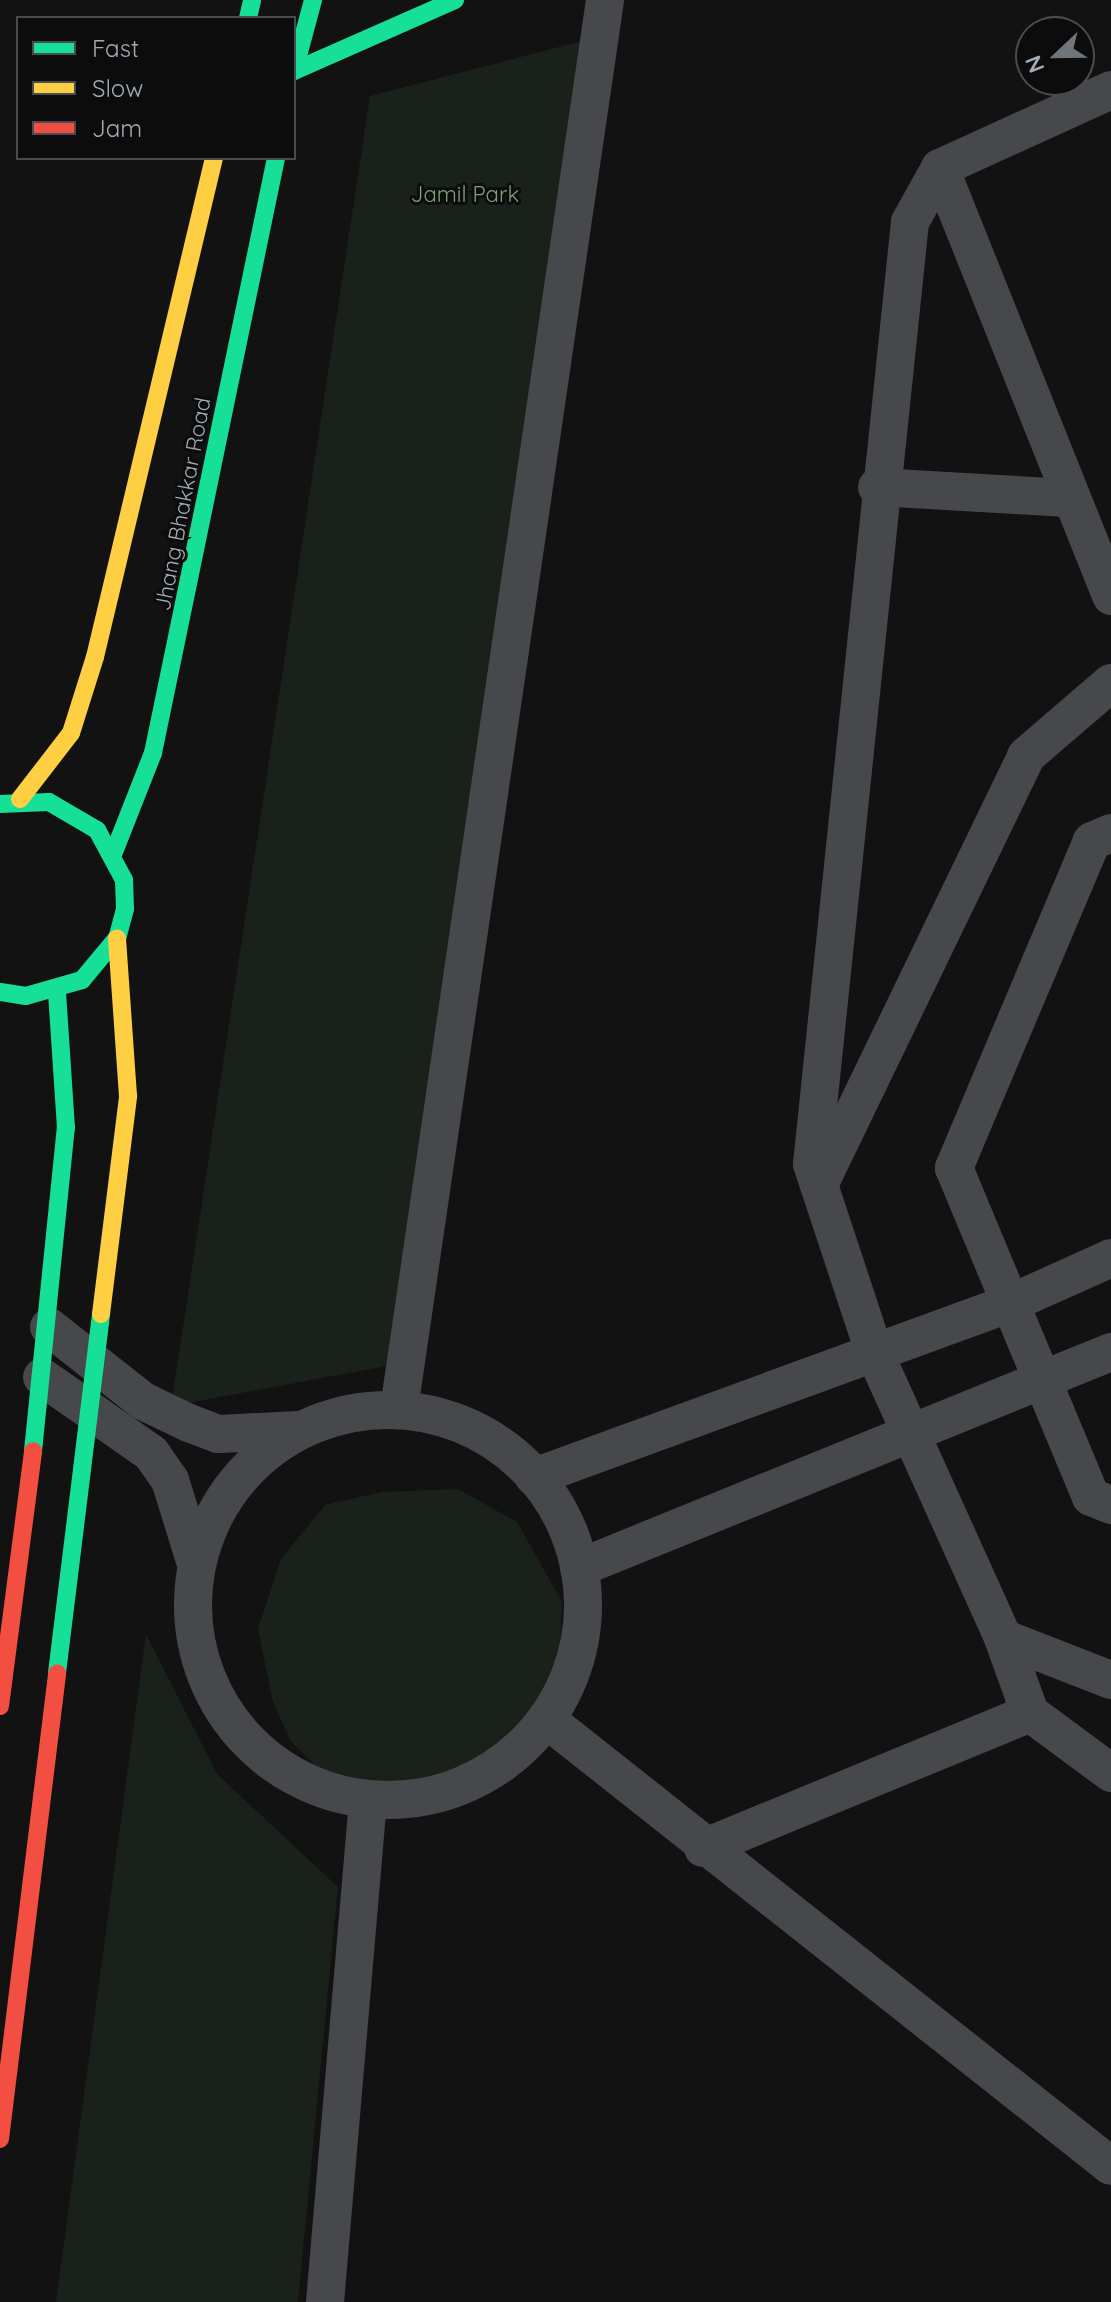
<!DOCTYPE html>
<html>
<head>
<meta charset="utf-8">
<style>
  body { margin:0 }
  #map { position:relative; width:1111px; height:2302px; overflow:hidden; background:#121212; font-family:Quicksand,sans-serif }
  div>[style] { position:absolute }
  .green>* { inset:0; background:#1a201a }
  .street>* { height:38px; margin:-19px; padding:0 19px; transform-origin:19px; border-radius:19px; background:#46484b }
  .street>.ring { margin:-19px; padding:0; box-sizing:content-box; background:none; border:38px solid #46484b; border-radius:50% }
  .fast>* { height:18px; margin:-9px; padding:0 9px; transform-origin:9px; border-radius:9px; background:#16e098 }
  .slow>* { height:18px; margin:-9px; padding:0 9px; transform-origin:9px; border-radius:9px; background:#ffcf43 }
  .jam>* { height:18px; margin:-9px; padding:0 9px; transform-origin:9px; border-radius:9px; background:#f24e42 }
  span { translate:-50% -50%; white-space:nowrap; text-align:center; line-height:1.15; -webkit-text-stroke:6px #0c0c0d; paint-order:stroke }
  .park-label { font-size:22px; color:#7ba078 }
  .street-label { font-size:22px; color:#a2aab4 }
  .legend { position:absolute; left:16px; top:16px; width:280px; height:144px; box-sizing:border-box; background:#0c0c0d; border:2px solid #484b50; margin:0; padding:10px 14px; list-style:none; font-size:24px; color:#a2aab4 }
  .legend li { display:flex; align-items:center; gap:16px; height:40px }
  .legend b { width:40px; border:2px solid #484b50 }
  .north { position:absolute; left:1015px; top:16px; width:80px; height:80px; box-sizing:border-box; background:#0c0c0d; border:2px solid #484b50; border-radius:50%; rotate:248deg; font-size:22px; font-weight:700; line-height:32px; text-align:center; color:#a2aab4 }
  .north::after { content:''; display:block; margin:auto; width:28px; height:36px; background:#70757b; clip-path:polygon(50% 0,100% 100%,50% 72%,0 100%) }
</style>
</head>
<body>
<div id="map">
  <div class="green">
    <i style="clip-path:polygon(601px 36px,387px 1366px,171px 1406px,370px 96px)"></i>
    <i style="clip-path:polygon(458px 1489px,517px 1522px,562px 1602px,559px 1674px,527px 1742px,474px 1786px,410px 1798px,325px 1775px,290px 1740px,273px 1702px,258px 1629px,281px 1559px,325px 1505px,381px 1492px)"></i>
    <i style="clip-path:polygon(146px 1634px,217px 1774px,338px 1887px,298px 2302px,56px 2302px)"></i>
  </div>
  <div class="street">
    <i style="left:1111px;top:90px;width:188px;rotate:155.5deg"></i>
    <i style="left:940px;top:168px;width:62px;rotate:119.1deg"></i>
    <i style="left:910px;top:222px;width:947px;rotate:95.94deg"></i>
    <i style="left:812px;top:1164px;width:200px;rotate:71.7deg"></i>
    <i style="left:875px;top:1354px;width:312px;rotate:65.7deg"></i>
    <i style="left:1003px;top:1638px;width:116px;rotate:21.3deg"></i>
    <i style="left:940px;top:168px;width:461px;rotate:68.2deg"></i>
    <i style="left:877px;top:487px;width:190px;rotate:3.3deg"></i>
    <i style="left:1111px;top:833px;width:21px;rotate:157deg"></i>
    <i style="left:1092px;top:841px;width:355px;rotate:112.9deg"></i>
    <i style="left:954px;top:1168px;width:356px;rotate:67.4deg"></i>
    <i style="left:1091px;top:1497px;width:22px;rotate:22deg"></i>
    <i style="left:819px;top:1185px;width:476px;rotate:-64.2deg"></i>
    <i style="left:1026px;top:756px;width:112px;rotate:-40.7deg"></i>
    <i style="left:49px;top:1327px;width:120px;rotate:38.2deg"></i>
    <i style="left:143px;top:1401px;width:51px;rotate:25.6deg"></i>
    <i style="left:189px;top:1423px;width:31px;rotate:21deg"></i>
    <i style="left:218px;top:1434px;width:81px;rotate:-2.8deg"></i>
    <i style="left:42px;top:1377px;width:133px;rotate:34.9deg"></i>
    <i style="left:151px;top:1453px;width:33px;rotate:55deg"></i>
    <i style="left:170px;top:1480px;width:88px;rotate:72.8deg"></i>
    <i style="left:399px;top:1409px;width:1424px;rotate:-81.68deg"></i>
    <i class="ring" style="left:193px;top:1410px;width:352px;height:352px"></i>
    <i style="left:534px;top:1477px;width:508px;rotate:-20.04deg"></i>
    <i style="left:1011px;top:1303px;width:110px;rotate:-24.2deg"></i>
    <i style="left:579px;top:1568px;width:574px;rotate:-22.1deg"></i>
    <i style="left:1003px;top:1638px;width:80px;rotate:70.2deg"></i>
    <i style="left:1030px;top:1713px;width:101px;rotate:36.5deg"></i>
    <i style="left:546px;top:1719px;width:720px;rotate:38.35deg"></i>
    <i style="left:703px;top:1848px;width:354px;rotate:-22.4deg"></i>
    <i style="left:325px;top:2302px;width:504px;rotate:-85.1deg"></i>
  </div>
  <div class="fast">
    <i style="left:248px;top:18px;width:18px;rotate:-77deg"></i>
    <i style="left:294px;top:71px;width:176px;rotate:-23.8deg"></i>
    <i style="left:294px;top:71px;width:73px;rotate:-75deg"></i>
    <i style="left:0;top:804px;width:49px;rotate:-2.3deg"></i>
    <i style="left:49px;top:802px;width:56px;rotate:30.3deg"></i>
    <i style="left:97px;top:830px;width:57px;rotate:61.6deg"></i>
    <i style="left:124px;top:880px;width:29px;rotate:88deg"></i>
    <i style="left:125px;top:909px;width:30px;rotate:105deg"></i>
    <i style="left:117px;top:938px;width:55px;rotate:129.8deg"></i>
    <i style="left:82px;top:980px;width:58px;rotate:164.1deg"></i>
    <i style="left:26px;top:996px;width:26px;rotate:-171deg"></i>
    <i style="left:114px;top:852px;width:106px;rotate:-68.5deg"></i>
    <i style="left:153px;top:753px;width:608px;rotate:-78.32deg"></i>
    <i style="left:33px;top:1451px;width:325px;rotate:-84.2deg"></i>
    <i style="left:66px;top:1128px;width:136px;rotate:-93.8deg"></i>
    <i style="left:57px;top:1673px;width:362px;rotate:-83deg"></i>
  </div>
  <div class="slow">
    <i style="left:20px;top:799px;width:83px;rotate:-52.3deg"></i>
    <i style="left:71px;top:733px;width:80px;rotate:-72.5deg"></i>
    <i style="left:95px;top:657px;width:513px;rotate:-76.59deg"></i>
    <i style="left:101px;top:1314px;width:220px;rotate:-82.9deg"></i>
    <i style="left:128px;top:1096px;width:158px;rotate:-94deg"></i>
  </div>
  <div class="jam">
    <i style="left:0;top:1706px;width:257px;rotate:-82.6deg"></i>
    <i style="left:0;top:2139px;width:469px;rotate:-83deg"></i>
  </div>
  <div class="park-label">
    <span style="left:465px;top:195px">Jamil Park</span>
  </div>
  <div class="street-label">
    <span style="left:183px;top:504px;rotate:-79deg">Jhang Bhakkar Road</span>
  </div>
  <ul class="legend">
  <li><b style="height:10px;background:#16e098"></b>Fast</li>
  <li><b style="height:10px;background:#ffcf43"></b>Slow</li>
  <li><b style="height:10px;background:#f24e42"></b>Jam</li>
  </ul>
  <div class="north">N</div>
</div>
</body>
</html>
